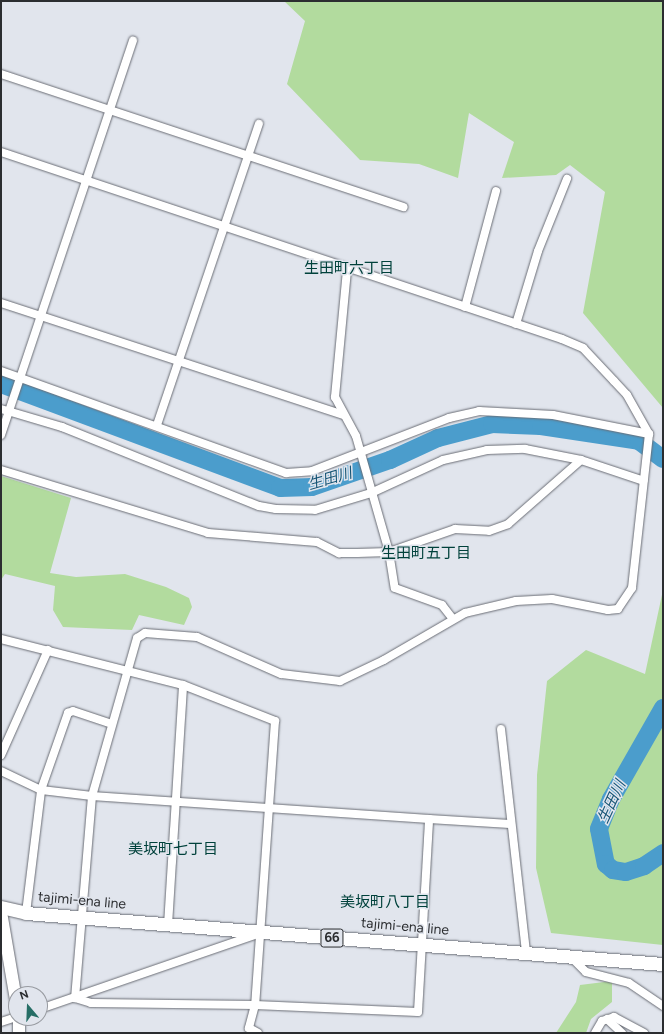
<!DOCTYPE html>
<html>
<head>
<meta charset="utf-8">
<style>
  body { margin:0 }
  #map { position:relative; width:664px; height:1034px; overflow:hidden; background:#e1e5ed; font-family:Figtree,"Noto Sans JP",sans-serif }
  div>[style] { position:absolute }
  .green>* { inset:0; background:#b2db9e }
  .river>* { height:18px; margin:-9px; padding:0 9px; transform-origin:9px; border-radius:9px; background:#4b9dcc }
  .roads { filter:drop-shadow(0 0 1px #6a6d75) drop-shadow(0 0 1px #6a6d75) }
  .street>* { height:8px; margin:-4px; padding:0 4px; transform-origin:4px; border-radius:4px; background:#fff }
  .secondary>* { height:12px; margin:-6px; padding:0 6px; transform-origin:6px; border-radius:6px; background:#fff }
  .primary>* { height:13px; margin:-6.5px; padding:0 6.5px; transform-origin:6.5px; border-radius:6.5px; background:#fff }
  span { translate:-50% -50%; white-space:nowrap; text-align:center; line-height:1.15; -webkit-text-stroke:3px #e1e5ed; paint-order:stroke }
  .shield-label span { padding:1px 3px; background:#e1e5ed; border:1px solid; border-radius:3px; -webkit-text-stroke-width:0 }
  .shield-label { font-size:13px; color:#2b2d30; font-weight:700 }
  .street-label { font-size:14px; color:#2b2d30 }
  .neighbourhood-label { font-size:15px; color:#00413b }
  .water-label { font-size:15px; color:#155474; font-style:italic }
  .frame { position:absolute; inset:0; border:2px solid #2b2d30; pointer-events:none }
  .north { position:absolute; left:8px; top:986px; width:40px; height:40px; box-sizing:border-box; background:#e1e5ed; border:1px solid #989ba1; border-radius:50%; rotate:341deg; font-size:11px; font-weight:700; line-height:16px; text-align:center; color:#2b2d30 }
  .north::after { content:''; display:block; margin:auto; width:14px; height:18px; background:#266e66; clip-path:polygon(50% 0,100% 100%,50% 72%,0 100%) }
</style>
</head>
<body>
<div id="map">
  <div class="green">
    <i style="clip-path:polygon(284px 1px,663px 1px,663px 408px,583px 313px,605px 192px,570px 165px,556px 175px,502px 178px,514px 142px,469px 113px,458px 178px,419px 164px,360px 160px,287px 84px,305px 21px)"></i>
    <i style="clip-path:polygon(1px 476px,71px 498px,50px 573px,76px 577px,125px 574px,166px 587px,189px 598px,192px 607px,184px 625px,139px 615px,132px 630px,63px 627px,53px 610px,55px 586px,5px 574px,1px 580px)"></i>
    <i style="clip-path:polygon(663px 590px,663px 945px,551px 933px,536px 868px,537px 775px,547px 681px,586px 650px,645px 674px)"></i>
    <i style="clip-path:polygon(612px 981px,612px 1002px,591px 1019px,586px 1033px,556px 1033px,576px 1002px,580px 985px)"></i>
  </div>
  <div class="river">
    <i style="left:1px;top:384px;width:298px;rotate:20.4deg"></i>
    <i style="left:280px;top:488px;width:32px;rotate:-2deg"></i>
    <i style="left:312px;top:487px;width:83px;rotate:-19.1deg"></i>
    <i style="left:390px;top:460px;width:53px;rotate:-24.6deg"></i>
    <i style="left:438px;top:438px;width:56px;rotate:-14.5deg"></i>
    <i style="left:492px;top:424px;width:49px;rotate:2.3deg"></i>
    <i style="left:541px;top:426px;width:99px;rotate:8.7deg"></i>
    <i style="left:639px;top:441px;width:30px;rotate:37deg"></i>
    <i style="left:663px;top:708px;width:105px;rotate:119.7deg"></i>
    <i style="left:611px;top:799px;width:32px;rotate:112deg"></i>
    <i style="left:599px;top:829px;width:36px;rotate:79deg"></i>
    <i style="left:606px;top:864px;width:9px;rotate:41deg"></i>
    <i style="left:613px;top:870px;width:13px;rotate:9deg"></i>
    <i style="left:626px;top:872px;width:19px;rotate:-18deg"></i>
    <i style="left:644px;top:866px;width:23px;rotate:-34deg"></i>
  </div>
  <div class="roads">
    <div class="street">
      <i style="left:1px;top:74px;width:424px;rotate:18.3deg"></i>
      <i style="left:1px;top:152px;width:591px;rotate:18.43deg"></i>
      <i style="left:562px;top:339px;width:23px;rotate:23deg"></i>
      <i style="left:583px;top:348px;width:45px;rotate:46.8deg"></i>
      <i style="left:614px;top:381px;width:19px;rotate:47deg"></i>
      <i style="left:627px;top:395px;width:45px;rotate:60.6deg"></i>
      <i style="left:649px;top:434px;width:155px;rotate:96.3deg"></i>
      <i style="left:632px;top:588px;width:25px;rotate:124deg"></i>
      <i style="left:618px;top:609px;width:10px;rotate:174deg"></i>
      <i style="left:608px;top:610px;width:57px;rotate:-168.9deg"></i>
      <i style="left:552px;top:599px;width:36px;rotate:177deg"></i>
      <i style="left:516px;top:601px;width:52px;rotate:166.8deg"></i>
      <i style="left:465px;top:613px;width:94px;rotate:149.9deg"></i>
      <i style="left:384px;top:660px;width:49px;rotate:154.5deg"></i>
      <i style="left:340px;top:681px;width:59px;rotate:-173.2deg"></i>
      <i style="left:281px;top:674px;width:92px;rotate:-156.2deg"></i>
      <i style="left:197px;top:637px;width:52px;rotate:-175.6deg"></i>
      <i style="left:145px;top:633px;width:9px;rotate:148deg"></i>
      <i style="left:137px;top:638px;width:164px;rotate:105.9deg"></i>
      <i style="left:92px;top:796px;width:203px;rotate:94.8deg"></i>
      <i style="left:75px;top:998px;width:17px;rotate:17deg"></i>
      <i style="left:91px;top:1003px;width:164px;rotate:0.7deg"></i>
      <i style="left:255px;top:1005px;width:163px;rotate:2.5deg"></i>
      <i style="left:418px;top:1012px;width:193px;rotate:-86.7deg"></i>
      <i style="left:429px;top:819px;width:338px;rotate:-176.1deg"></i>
      <i style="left:92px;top:796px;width:51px;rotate:-173.3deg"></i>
      <i style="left:41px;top:790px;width:44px;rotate:-154.6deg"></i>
      <i style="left:347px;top:270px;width:128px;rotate:95.4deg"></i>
      <i style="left:335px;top:397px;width:44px;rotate:61.7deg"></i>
      <i style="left:356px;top:436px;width:121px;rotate:74.1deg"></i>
      <i style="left:389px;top:552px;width:36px;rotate:81deg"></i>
      <i style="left:395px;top:588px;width:50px;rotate:19.9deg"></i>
      <i style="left:442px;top:605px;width:16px;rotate:52deg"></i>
      <i style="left:1px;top:303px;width:360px;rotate:18.1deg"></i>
      <i style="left:465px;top:307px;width:120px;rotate:-75deg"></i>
      <i style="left:516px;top:324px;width:76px;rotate:-73.2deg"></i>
      <i style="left:538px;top:251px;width:78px;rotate:-68.1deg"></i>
      <i style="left:1px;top:371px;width:303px;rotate:19.7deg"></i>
      <i style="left:286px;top:473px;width:26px;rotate:-4deg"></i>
      <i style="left:312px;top:471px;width:147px;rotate:-21.1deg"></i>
      <i style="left:449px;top:418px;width:31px;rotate:-13deg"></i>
      <i style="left:479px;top:411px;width:74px;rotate:3.1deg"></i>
      <i style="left:553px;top:415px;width:98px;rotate:11.2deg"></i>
      <i style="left:1px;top:409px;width:64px;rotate:16.4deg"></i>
      <i style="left:62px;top:427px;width:212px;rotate:21.9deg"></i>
      <i style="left:259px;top:506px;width:17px;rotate:10deg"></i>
      <i style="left:276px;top:509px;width:39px;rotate:1deg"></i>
      <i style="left:315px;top:510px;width:59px;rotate:-16.9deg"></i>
      <i style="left:371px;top:493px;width:79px;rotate:-24.6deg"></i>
      <i style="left:443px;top:460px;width:45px;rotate:-12.8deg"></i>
      <i style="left:487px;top:450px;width:38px;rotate:-2deg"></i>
      <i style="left:525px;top:449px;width:57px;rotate:11.1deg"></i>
      <i style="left:581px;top:460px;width:66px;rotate:18.4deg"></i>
      <i style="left:157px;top:425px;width:318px;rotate:-71.3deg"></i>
      <i style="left:1px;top:435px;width:416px;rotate:-71.5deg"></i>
      <i style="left:1px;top:470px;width:216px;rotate:16.9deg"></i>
      <i style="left:208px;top:533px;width:109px;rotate:4.7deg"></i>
      <i style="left:317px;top:542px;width:25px;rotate:27deg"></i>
      <i style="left:339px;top:553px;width:18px"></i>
      <i style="left:357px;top:553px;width:32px;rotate:-2deg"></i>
      <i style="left:389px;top:552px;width:70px;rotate:-19.2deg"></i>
      <i style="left:455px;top:529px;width:34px;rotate:3deg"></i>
      <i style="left:489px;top:531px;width:20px;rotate:-20deg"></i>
      <i style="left:508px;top:524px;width:97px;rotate:-41.2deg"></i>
      <i style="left:1px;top:639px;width:188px;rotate:14.2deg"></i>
      <i style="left:183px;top:685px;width:99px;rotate:21.4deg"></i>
      <i style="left:275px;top:721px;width:285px;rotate:94deg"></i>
      <i style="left:255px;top:1005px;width:24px;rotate:105deg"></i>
      <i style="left:249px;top:1028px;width:10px;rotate:29deg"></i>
      <i style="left:501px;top:729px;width:225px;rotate:83.6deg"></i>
      <i style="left:1px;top:755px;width:115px;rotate:-65.9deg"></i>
      <i style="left:429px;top:819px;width:81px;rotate:3.5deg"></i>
      <i style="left:26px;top:913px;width:124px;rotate:-83deg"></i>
      <i style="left:41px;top:790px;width:82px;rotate:-70.7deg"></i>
      <i style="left:68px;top:713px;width:5px;rotate:-22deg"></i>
      <i style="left:73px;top:711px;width:41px;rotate:18.4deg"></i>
      <i style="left:168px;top:925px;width:240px;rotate:-86.4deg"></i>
      <i style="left:571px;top:957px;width:21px;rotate:45deg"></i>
      <i style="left:586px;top:972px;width:44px;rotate:14.3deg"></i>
      <i style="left:629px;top:983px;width:41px;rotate:34.1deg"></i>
      <i style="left:40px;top:1009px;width:231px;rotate:-19deg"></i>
      <i style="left:607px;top:1019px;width:21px;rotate:43deg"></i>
      <i style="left:1px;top:1022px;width:16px;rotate:-18deg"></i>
      <i style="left:595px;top:1033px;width:14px;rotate:-60deg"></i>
      <i style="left:602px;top:1021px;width:13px;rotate:-18deg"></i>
      <i style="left:614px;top:1017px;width:34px;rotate:28deg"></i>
    </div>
    <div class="secondary">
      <i style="left:1px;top:912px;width:89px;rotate:80.3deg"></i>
      <i style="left:19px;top:1018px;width:15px;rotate:90deg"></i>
    </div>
    <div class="primary">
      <i style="left:1px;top:907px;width:26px;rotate:13deg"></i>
      <i style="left:26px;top:913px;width:639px;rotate:4.58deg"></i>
    </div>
  </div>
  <div class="shield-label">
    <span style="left:332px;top:938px">66</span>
  </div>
  <div class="street-label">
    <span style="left:82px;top:901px;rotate:5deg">tajimi-ena line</span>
    <span style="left:405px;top:927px;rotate:5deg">tajimi-ena line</span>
  </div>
  <div class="neighbourhood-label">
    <span style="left:349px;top:269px">生田町六丁目</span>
    <span style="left:426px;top:554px">生田町五丁目</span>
    <span style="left:173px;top:850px">美坂町七丁目</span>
    <span style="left:385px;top:903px">美坂町八丁目</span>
  </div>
  <div class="water-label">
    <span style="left:330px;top:479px;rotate:-16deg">生田川</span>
    <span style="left:612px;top:802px;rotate:-65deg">生田川</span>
  </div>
  <div class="frame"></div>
  <div class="north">N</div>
</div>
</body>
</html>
